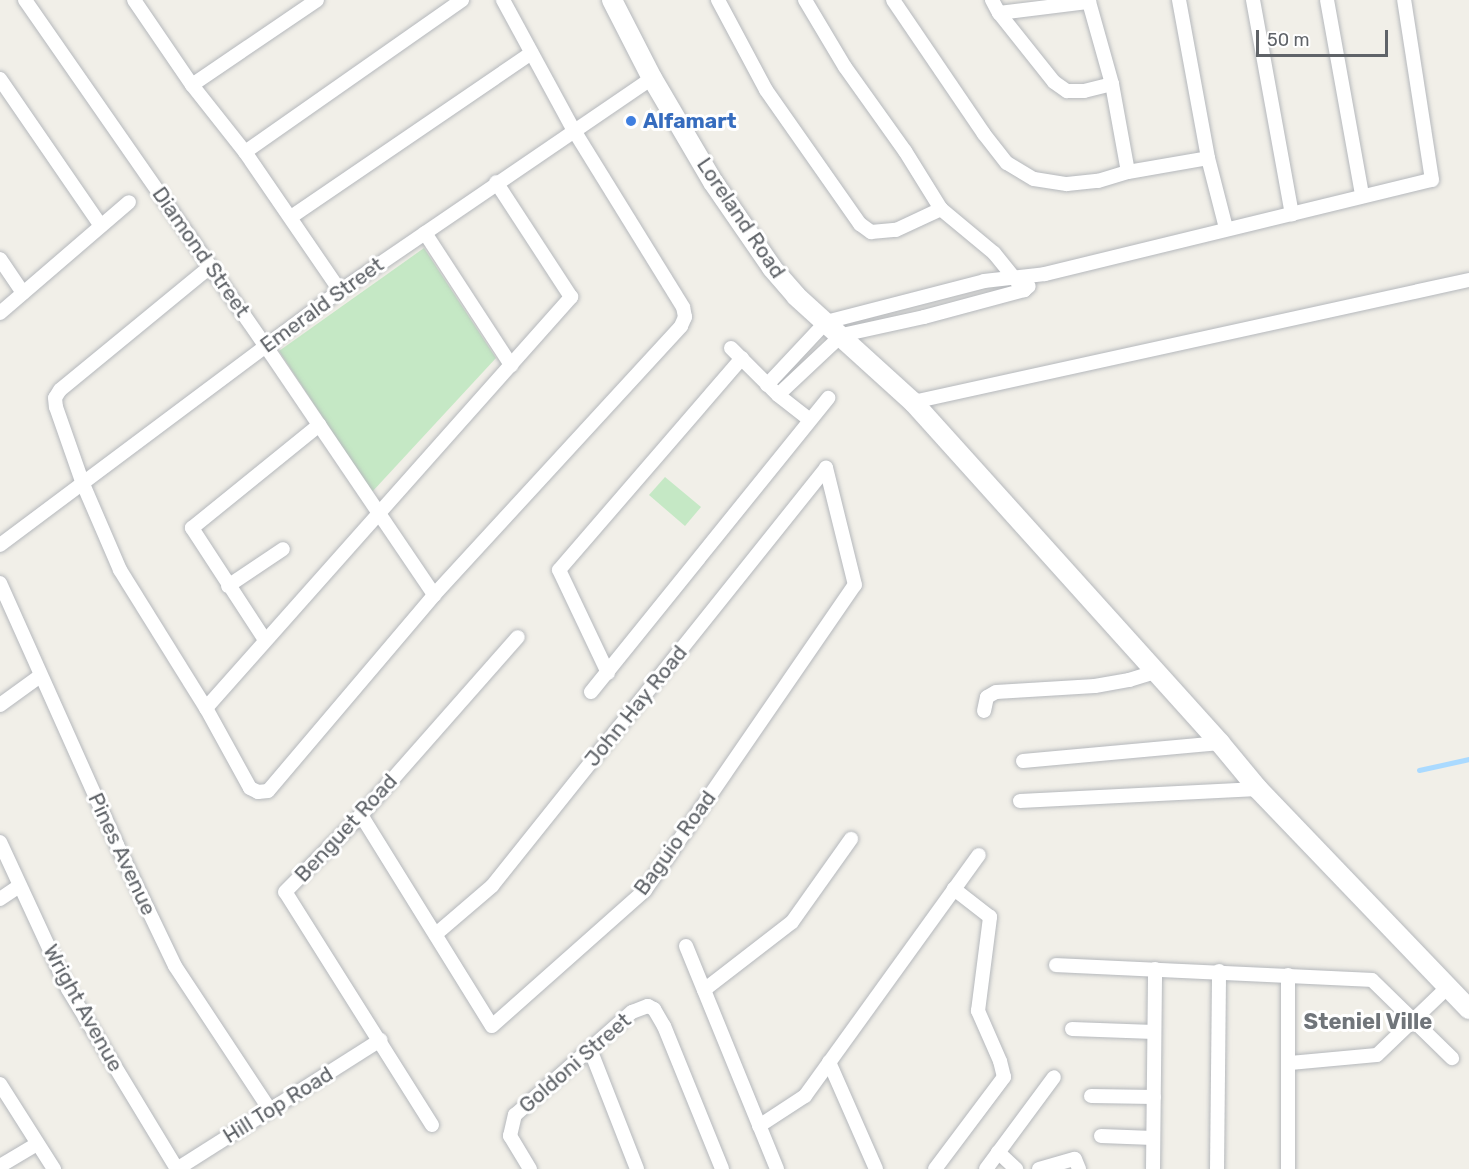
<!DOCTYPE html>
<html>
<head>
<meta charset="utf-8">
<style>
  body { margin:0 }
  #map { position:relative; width:1469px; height:1169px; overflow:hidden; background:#f1efe8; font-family:Rubik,sans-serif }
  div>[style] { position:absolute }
  .green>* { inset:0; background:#c5e8c5 }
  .stream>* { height:5px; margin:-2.5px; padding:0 2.5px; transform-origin:2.5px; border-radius:2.5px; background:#aadaff }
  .roads { filter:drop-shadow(0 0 2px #b5b8bc) drop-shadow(0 0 2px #b5b8bc) }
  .street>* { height:14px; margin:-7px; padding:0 7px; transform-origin:7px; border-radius:7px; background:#fff }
  .secondary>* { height:20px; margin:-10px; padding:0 10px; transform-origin:10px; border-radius:10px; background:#fff }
  .dots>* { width:16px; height:16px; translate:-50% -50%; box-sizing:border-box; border:3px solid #fff; border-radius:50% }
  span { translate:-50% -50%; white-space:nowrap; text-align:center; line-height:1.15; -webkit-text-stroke:6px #fff; paint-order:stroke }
  .shop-label { font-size:21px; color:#366cbe; font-weight:700 }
  .left { translate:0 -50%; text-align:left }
  .street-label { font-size:21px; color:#5f6368 }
  .neighbourhood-label { font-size:22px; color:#70757a; font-weight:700 }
  .scale { position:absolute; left:1256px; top:30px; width:132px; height:27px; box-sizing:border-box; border:3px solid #5f6368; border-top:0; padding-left:8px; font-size:18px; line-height:21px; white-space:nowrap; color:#5f6368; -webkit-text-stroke:4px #fff; paint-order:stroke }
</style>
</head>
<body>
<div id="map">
  <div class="green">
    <i style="clip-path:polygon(424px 248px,496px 358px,372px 492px,279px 351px)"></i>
    <i style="clip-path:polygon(665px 477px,701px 507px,685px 526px,649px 495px)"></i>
  </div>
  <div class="stream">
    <i style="left:1419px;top:770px;width:51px;rotate:-12.4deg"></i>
  </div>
  <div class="roads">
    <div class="street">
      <i style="left:25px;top:0;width:420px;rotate:55.2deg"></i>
      <i style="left:265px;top:345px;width:302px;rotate:55.9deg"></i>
      <i style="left:134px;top:0;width:103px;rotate:55.7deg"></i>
      <i style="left:192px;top:85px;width:85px;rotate:51.7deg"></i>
      <i style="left:245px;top:152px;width:168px;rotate:55.6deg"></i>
      <i style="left:718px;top:0;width:102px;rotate:61.9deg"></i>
      <i style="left:766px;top:90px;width:164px;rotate:55deg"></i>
      <i style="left:860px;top:224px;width:14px;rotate:36deg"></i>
      <i style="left:871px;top:232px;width:25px;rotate:-5deg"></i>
      <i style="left:896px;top:230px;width:50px;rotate:-25deg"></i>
      <i style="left:805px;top:0;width:78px;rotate:59.2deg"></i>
      <i style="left:845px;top:67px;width:103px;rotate:54.5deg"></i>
      <i style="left:905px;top:151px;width:68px;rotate:58.2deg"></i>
      <i style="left:941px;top:209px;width:69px;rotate:39.7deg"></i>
      <i style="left:994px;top:253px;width:48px;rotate:51deg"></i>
      <i style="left:893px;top:0;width:162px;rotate:55.8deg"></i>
      <i style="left:984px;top:134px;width:37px;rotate:52deg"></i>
      <i style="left:1007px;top:163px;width:31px;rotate:31deg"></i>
      <i style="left:1034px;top:179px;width:33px;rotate:9deg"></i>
      <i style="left:1067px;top:184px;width:31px;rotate:-6deg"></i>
      <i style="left:1098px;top:181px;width:31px;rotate:-17deg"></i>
      <i style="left:1128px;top:172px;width:81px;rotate:-9.9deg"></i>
      <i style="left:992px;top:0;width:15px;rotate:62deg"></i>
      <i style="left:999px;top:13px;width:88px;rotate:51.4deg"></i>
      <i style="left:1054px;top:82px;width:16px;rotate:35deg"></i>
      <i style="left:1067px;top:91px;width:17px"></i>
      <i style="left:1084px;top:91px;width:29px;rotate:-14deg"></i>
      <i style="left:1179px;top:0;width:161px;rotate:79.6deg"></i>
      <i style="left:1208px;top:158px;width:72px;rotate:75.6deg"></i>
      <i style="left:1253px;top:0;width:218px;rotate:79.7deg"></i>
      <i style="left:1327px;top:0;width:198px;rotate:79.8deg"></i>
      <i style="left:999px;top:13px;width:91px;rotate:-7deg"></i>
      <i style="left:1089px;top:2px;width:85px;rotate:74.3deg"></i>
      <i style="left:1112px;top:84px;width:89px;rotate:79.7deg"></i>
      <i style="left:0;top:79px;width:178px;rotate:55.5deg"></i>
      <i style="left:192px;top:85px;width:151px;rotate:-34.2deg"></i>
      <i style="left:245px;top:152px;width:265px;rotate:-35deg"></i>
      <i style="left:291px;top:217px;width:291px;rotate:-34.3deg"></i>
      <i style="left:425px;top:233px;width:158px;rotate:56.9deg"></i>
      <i style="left:0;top:259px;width:41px;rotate:55.9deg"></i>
      <i style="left:211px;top:266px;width:195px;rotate:140.6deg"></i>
      <i style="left:60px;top:390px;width:9px;rotate:122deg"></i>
      <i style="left:55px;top:398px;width:9px;rotate:84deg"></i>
      <i style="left:56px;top:407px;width:82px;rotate:70.7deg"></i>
      <i style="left:83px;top:484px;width:94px;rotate:66.7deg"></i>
      <i style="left:120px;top:570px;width:163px;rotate:58.1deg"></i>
      <i style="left:206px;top:708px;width:91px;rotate:61.2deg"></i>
      <i style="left:250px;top:788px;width:9px;rotate:27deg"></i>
      <i style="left:258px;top:792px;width:10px;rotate:-6deg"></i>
      <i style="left:268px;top:791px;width:257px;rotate:-49.7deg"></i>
      <i style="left:434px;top:595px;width:365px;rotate:-47.4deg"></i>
      <i style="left:681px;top:326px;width:10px;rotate:-66deg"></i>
      <i style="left:685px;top:317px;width:10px;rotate:-101deg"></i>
      <i style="left:683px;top:307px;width:209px;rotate:-121.7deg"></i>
      <i style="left:573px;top:129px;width:147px;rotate:-118.5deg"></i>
      <i style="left:0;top:313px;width:170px;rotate:-40.7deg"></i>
      <i style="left:731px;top:348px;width:66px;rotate:45deg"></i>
      <i style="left:778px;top:395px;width:39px;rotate:38deg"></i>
      <i style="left:767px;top:385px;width:86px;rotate:-46.9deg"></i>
      <i style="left:826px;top:322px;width:163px;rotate:-14.5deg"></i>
      <i style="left:984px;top:281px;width:61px;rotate:-6.5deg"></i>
      <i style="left:1045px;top:274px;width:398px;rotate:-13.7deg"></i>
      <i style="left:1432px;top:180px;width:182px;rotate:-98.8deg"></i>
      <i style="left:778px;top:395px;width:88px;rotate:-43.2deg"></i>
      <i style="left:842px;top:335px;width:84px;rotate:-12.4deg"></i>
      <i style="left:924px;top:317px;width:104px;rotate:-15.1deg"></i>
      <i style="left:1024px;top:290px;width:6px;rotate:-39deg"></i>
      <i style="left:913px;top:402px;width:569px;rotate:-12.38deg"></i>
      <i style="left:0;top:545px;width:424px;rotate:-36.8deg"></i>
      <i style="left:340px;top:291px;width:378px;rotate:-34.3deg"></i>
      <i style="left:0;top:583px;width:287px;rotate:65.9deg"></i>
      <i style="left:117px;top:845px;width:134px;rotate:64.4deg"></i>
      <i style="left:175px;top:966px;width:173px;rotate:56.6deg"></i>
      <i style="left:228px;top:586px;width:66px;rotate:-33.9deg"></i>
      <i style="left:265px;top:640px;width:134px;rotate:-123.1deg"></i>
      <i style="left:192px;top:528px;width:164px;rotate:-39deg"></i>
      <i style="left:608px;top:673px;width:114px;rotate:-115.4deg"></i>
      <i style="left:559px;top:570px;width:280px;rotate:-49.2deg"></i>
      <i style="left:591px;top:692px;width:378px;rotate:-51.1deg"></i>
      <i style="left:0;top:705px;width:49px;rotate:-35.9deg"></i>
      <i style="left:206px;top:708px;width:550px;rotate:-48.39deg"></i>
      <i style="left:571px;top:297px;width:137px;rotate:-123.1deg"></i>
      <i style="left:984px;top:711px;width:14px;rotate:-78deg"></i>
      <i style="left:987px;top:697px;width:10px;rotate:-29deg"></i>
      <i style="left:996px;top:692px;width:99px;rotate:-3.5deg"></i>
      <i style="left:1095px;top:686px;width:35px;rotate:-10deg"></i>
      <i style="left:1129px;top:680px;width:28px;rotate:-17deg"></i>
      <i style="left:1023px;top:761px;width:198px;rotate:-5.2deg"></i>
      <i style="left:1020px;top:801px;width:238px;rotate:-2.9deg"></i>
      <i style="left:361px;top:815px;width:248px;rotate:58.2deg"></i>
      <i style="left:492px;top:1026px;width:205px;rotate:-41.6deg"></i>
      <i style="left:645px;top:890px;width:370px;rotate:-55.5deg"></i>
      <i style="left:855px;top:585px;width:121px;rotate:-103.9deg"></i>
      <i style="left:0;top:842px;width:162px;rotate:65.2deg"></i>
      <i style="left:68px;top:989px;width:210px;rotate:58.8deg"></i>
      <i style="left:0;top:899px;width:23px;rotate:-34deg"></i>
      <i style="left:436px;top:934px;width:74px;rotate:-40.6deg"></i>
      <i style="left:492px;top:886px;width:535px;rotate:-51.37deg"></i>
      <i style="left:686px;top:946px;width:241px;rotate:67.8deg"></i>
      <i style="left:1056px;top:965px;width:316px;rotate:2.7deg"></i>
      <i style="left:1372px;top:980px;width:112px;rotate:44.3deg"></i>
      <i style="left:704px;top:990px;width:111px;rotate:-37.7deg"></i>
      <i style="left:792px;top:922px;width:102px;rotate:-54.6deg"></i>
      <i style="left:1072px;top:1029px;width:82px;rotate:2.1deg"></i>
      <i style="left:590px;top:1049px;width:129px;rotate:68.6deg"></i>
      <i style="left:829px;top:1062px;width:117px;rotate:66.3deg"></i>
      <i style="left:1290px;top:1063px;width:87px;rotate:-5.3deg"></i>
      <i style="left:1377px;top:1055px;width:98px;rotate:-43.8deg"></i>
      <i style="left:0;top:1084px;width:101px;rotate:57.6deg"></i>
      <i style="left:1091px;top:1096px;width:63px;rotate:0.9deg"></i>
      <i style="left:432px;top:1125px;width:275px;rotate:-122.2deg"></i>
      <i style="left:285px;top:892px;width:108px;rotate:-45.4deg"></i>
      <i style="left:361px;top:815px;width:237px;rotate:-48.6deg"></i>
      <i style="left:759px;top:1126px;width:55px;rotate:-33.1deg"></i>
      <i style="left:805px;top:1096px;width:297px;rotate:-54.2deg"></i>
      <i style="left:1101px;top:1136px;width:52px;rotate:2.2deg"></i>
      <i style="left:998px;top:1152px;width:25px;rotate:43deg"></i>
      <i style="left:0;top:1166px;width:43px;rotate:-30.7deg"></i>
      <i style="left:177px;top:1169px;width:241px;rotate:-32.4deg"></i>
      <i style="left:530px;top:1169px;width:39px;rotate:-121deg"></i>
      <i style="left:510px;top:1136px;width:22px;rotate:-77deg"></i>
      <i style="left:515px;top:1115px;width:156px;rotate:-41.4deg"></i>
      <i style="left:632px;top:1012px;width:17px;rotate:-21deg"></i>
      <i style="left:648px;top:1006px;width:7px;rotate:27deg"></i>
      <i style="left:654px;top:1009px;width:20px;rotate:60deg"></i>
      <i style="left:664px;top:1026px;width:154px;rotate:67.9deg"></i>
      <i style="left:935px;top:1169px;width:115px;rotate:-53.1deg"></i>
      <i style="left:1004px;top:1077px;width:16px;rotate:-104deg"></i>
      <i style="left:1000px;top:1061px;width:55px;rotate:-113.7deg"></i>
      <i style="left:978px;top:1011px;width:95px;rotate:-82.7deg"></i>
      <i style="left:990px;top:917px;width:46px;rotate:-142.1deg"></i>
      <i style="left:986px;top:1169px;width:114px;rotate:-53.5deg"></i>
      <i style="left:1039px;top:1169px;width:37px;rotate:-16deg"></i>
      <i style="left:1075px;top:1159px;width:11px;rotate:68deg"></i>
      <i style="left:1153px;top:1169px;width:200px;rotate:-89.4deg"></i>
      <i style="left:1217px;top:1169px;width:198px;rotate:-89.4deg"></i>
      <i style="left:1288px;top:1169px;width:194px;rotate:-90deg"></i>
    </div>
    <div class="secondary">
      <i style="left:612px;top:0;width:88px;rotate:62.9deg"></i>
      <i style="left:652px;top:78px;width:121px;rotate:59.6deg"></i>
      <i style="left:713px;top:182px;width:104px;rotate:55.5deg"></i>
      <i style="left:772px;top:268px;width:37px;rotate:49deg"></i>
      <i style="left:796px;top:296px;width:158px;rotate:42.2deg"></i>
      <i style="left:913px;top:402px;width:459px;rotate:48deg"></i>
      <i style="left:1220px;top:743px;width:60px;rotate:50.4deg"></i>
      <i style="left:1258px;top:789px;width:305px;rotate:46.2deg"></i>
    </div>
  </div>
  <div class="dots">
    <i style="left:631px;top:121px;background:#3f7fe0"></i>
  </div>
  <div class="shop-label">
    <span class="left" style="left:643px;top:121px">Alfamart</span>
  </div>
  <div class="street-label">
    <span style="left:741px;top:218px;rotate:56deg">Loreland Road</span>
    <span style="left:201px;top:252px;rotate:55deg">Diamond Street</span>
    <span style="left:322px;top:305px;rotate:-36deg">Emerald Street</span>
    <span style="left:636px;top:706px;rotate:-51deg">John Hay Road</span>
    <span style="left:346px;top:828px;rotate:-47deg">Benguet Road</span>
    <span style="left:675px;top:843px;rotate:-54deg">Baguio Road</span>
    <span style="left:122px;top:854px;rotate:65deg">Pines Avenue</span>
    <span style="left:83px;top:1008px;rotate:61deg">Wright Avenue</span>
    <span style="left:575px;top:1063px;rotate:-41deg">Goldoni Street</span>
    <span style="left:278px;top:1105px;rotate:-32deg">Hill Top Road</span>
  </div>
  <div class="neighbourhood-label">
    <span style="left:1368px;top:1022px">Steniel Ville</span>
  </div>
  <div class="scale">50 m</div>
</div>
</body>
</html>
